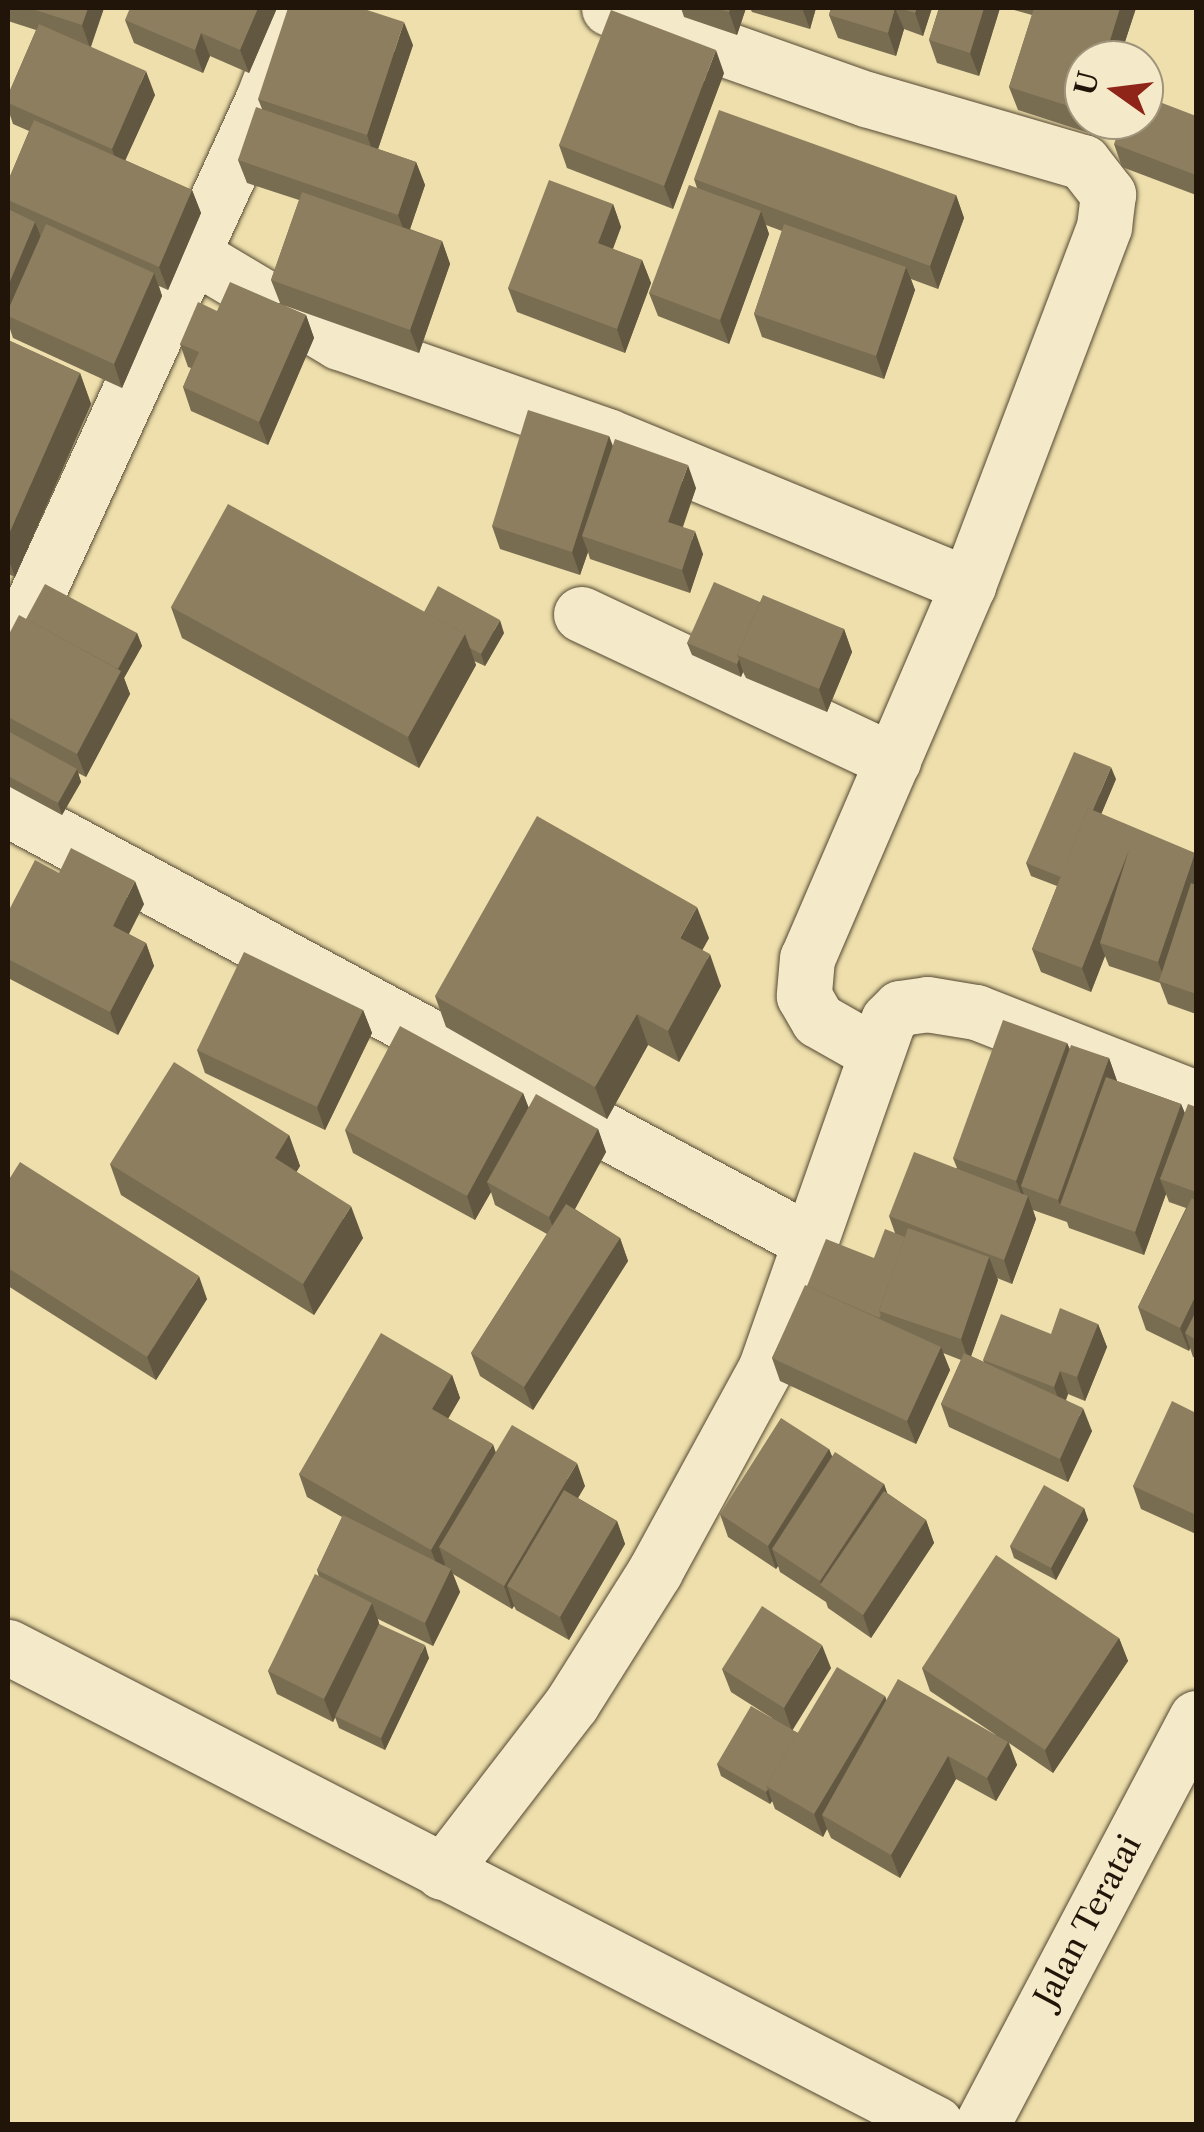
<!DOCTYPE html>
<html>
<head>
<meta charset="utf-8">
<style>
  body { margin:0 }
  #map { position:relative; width:1204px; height:2132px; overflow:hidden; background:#eedfac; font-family:"Libre Caslon Text",serif }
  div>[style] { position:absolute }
  .roads { filter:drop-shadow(0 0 2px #544832) drop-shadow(0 0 2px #544832) }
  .street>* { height:55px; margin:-27.5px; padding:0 27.5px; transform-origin:27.5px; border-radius:27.5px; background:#f4eac9 }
  .wall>* { inset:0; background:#786c51 }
  .shaded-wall>* { inset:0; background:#625842 }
  .building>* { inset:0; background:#8c7e5e }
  span { translate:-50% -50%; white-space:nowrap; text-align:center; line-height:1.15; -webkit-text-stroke:10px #f4eac9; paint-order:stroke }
  .street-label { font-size:32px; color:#211509 }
  .frame { position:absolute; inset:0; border:10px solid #211509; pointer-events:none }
  .north { position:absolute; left:1064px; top:40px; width:100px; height:100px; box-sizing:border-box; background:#f4eac9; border:2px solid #a0957c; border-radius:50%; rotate:284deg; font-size:28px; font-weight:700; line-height:40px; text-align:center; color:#211509 }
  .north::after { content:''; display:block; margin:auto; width:35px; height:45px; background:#8f2418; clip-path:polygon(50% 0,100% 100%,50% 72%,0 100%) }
</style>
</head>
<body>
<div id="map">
  <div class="roads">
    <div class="street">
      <i style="left:609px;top:8px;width:273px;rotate:19.5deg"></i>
      <i style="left:866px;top:99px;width:226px;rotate:16.2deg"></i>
      <i style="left:1083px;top:162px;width:41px;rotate:52deg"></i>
      <i style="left:1108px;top:194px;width:33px;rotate:97deg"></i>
      <i style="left:1104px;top:227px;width:383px;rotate:110.8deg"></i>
      <i style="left:968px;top:585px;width:406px;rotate:113.3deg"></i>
      <i style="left:807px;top:958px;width:38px;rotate:95deg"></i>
      <i style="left:804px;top:996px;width:28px;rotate:60deg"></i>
      <i style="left:818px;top:1020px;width:64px;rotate:29.7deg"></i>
      <i style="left:193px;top:255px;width:170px;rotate:30.8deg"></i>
      <i style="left:339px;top:342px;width:284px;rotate:19.3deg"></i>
      <i style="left:607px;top:436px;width:391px;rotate:22.4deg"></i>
      <i style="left:581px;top:614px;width:345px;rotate:25.2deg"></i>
      <i style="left:8px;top:657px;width:614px;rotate:-65.44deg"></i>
      <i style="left:263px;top:99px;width:97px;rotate:-69deg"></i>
      <i style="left:8px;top:809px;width:910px;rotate:28.34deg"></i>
      <i style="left:8px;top:1647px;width:1043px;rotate:27.2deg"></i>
      <i style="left:442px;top:1872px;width:213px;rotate:-52.4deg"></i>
      <i style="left:572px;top:1703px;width:156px;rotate:-57.8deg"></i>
      <i style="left:655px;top:1571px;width:232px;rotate:-61.4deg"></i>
      <i style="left:766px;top:1367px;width:368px;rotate:-70.6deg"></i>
      <i style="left:888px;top:1020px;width:17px;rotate:-45deg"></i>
      <i style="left:900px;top:1008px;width:27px;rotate:-8deg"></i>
      <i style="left:927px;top:1004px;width:50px;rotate:9.3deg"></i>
      <i style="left:976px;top:1012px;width:236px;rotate:21.4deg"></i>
      <i style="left:982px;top:2124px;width:459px;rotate:-62.2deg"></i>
    </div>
  </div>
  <div class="wall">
    <i style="clip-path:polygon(8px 8px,104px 8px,91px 47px,155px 95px,125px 160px,192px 190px,201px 213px,168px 290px,159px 286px,162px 296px,122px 388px,13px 338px,9px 326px,8px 329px,8px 181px,29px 131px,13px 124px,8px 109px,8px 95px,36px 30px,8px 21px)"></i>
    <i style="clip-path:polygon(277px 8px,249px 73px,210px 56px,203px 73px,134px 43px,125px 20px)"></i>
    <i style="clip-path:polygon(681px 8px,746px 8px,737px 35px,684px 17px)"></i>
    <i style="clip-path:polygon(750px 8px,816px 8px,810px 29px,752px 12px)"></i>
    <i style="clip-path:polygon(831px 8px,932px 8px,923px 36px,904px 29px,896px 56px,838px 38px,829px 15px)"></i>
    <i style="clip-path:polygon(939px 8px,1000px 8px,979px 76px,937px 63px,929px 40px)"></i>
    <i style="clip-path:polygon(1007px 8px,1136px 8px,1119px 60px,1084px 60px,1084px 120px,1100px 120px,1095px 135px,1018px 110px,1009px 87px,1032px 15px)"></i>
    <i style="clip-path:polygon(413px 45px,378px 149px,416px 162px,425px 185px,410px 229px,442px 241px,450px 264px,419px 353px,283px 305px,306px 315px,314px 338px,268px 445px,191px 411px,183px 387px,191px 368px,188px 367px,180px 344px,217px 311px,280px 303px,271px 280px,299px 200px,247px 183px,238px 160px,262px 109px,258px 99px)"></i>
    <i style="clip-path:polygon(724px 73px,673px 209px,567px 168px,559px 145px)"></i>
    <i style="clip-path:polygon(1196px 116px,1196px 195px,1122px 167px,1114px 144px)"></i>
    <i style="clip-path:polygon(694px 179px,956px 195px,964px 218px,938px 289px,911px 279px,915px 290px,884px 379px,762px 337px,754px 314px,782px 231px,766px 225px,769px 234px,729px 344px,658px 316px,649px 293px,697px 188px)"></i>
    <i style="clip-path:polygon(613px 204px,621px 227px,613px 249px,642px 260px,651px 283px,625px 353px,517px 312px,508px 288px)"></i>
    <i style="clip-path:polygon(8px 340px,80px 373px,91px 404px,15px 577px,8px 574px)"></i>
    <i style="clip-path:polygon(609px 436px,613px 446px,696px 488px,683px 527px,703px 554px,690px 593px,590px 559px,588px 552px,580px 575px,500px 549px,492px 526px)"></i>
    <i style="clip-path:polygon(760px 602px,844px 629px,852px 652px,827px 712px,746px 678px,743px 672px,741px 677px,692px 655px,687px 643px)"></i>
    <i style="clip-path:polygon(171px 607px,424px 612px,504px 633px,485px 666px,474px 661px,476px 665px,419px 768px,182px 638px)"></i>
    <i style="clip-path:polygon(26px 619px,137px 633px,142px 646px,124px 678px,130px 694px,86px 777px,78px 773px,81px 782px,62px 815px,8px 786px,8px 636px)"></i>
    <i style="clip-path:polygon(1116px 779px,1101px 814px,1196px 857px,1196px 1014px,1168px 1004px,1160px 983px,1109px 966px,1105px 956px,1091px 992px,1041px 972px,1032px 949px,1057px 886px,1031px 876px,1026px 863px)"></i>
    <i style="clip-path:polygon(59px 873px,144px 904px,129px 934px,146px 943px,154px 966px,118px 1035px,8px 978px,8px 912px)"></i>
    <i style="clip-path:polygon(709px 938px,702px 950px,721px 986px,679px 1062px,648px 1045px,607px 1119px,446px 1027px,435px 996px)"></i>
    <i style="clip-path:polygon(363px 1010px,372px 1033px,325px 1130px,205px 1073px,197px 1050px)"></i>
    <i style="clip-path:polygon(1067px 1043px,1070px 1049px,1109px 1058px,1117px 1081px,1181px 1104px,1185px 1113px,1196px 1107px,1196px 1358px,1193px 1357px,1190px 1348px,1189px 1351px,1146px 1330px,1138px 1307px,1186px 1208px,1169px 1202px,1166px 1194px,1144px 1255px,1069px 1228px,1067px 1222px,1033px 1210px,1036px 1219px,1012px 1284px,997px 1278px,998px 1280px,971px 1356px,984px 1362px,983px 1360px,1051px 1334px,1098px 1324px,1107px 1347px,1085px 1401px,1068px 1394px,1066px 1400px,1092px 1431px,1068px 1482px,949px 1427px,941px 1404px,961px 1360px,943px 1353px,950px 1370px,916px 1444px,780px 1381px,772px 1358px,807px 1286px,874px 1258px,895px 1233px,889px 1216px,957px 1168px,953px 1158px)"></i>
    <i style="clip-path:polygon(523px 1093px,528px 1107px,598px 1129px,606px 1152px,575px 1209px,620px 1238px,628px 1261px,533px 1410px,480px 1376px,471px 1353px,547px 1234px,495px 1205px,491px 1192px,475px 1220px,353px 1153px,345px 1130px)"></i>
    <i style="clip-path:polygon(289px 1135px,300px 1166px,296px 1172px,363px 1238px,314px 1315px,121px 1195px,110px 1164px)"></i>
    <i style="clip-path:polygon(8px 1181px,207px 1299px,156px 1380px,8px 1286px)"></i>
    <i style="clip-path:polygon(452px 1375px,460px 1398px,448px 1419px,495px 1452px,585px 1486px,578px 1498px,617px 1521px,625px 1544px,569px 1640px,516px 1610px,514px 1606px,512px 1609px,453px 1574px,460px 1592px,433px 1646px,378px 1619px,379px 1624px,429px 1658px,385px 1750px,339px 1728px,335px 1717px,333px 1722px,277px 1694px,268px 1671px,319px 1577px,317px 1570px,342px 1517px,307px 1497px,299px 1474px)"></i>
    <i style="clip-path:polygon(1196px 1413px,1196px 1534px,1141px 1509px,1133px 1486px)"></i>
    <i style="clip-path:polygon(829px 1449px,832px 1456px,884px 1484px,887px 1493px,926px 1520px,934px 1543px,871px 1638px,828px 1608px,826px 1602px,780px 1572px,778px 1566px,776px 1569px,728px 1537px,720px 1514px)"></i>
    <i style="clip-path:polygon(1084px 1508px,1088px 1520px,1056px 1580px,1014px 1558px,1010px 1546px)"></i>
    <i style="clip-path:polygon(1119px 1638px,1128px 1661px,1053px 1773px,1009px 1743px,1017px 1765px,996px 1801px,956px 1779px,900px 1878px,831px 1838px,827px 1829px,823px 1837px,775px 1809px,772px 1801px,770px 1804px,721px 1776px,717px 1764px,772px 1718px,731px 1692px,722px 1669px,831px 1668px,792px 1730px,798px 1733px,885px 1696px,886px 1700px,996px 1735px,930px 1691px,922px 1668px)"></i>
  </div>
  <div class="shaded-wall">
    <i style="clip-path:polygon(88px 8px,104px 8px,90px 48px,82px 25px)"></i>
    <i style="clip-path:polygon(258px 8px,277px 8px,249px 73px,240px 50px)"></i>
    <i style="clip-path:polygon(730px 8px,746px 8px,737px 35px,729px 12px)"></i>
    <i style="clip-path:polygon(802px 8px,816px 8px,810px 29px)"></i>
    <i style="clip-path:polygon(895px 8px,904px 29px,896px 56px,888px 33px)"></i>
    <i style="clip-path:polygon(917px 8px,932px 8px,923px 36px,915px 13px)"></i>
    <i style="clip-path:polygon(984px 8px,1000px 8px,979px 76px,970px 53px)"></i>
    <i style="clip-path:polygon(1120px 8px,1136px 8px,1119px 60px,1104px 60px)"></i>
    <i style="clip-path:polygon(404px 22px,413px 45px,375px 158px,367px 135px)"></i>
    <i style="clip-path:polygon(201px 33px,210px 56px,203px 73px,195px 50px)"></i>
    <i style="clip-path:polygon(716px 50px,724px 73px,673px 209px,664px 186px)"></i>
    <i style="clip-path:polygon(146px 71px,155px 95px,120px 172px,112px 149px)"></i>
    <i style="clip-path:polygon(1090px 120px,1100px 120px,1095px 135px)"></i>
    <i style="clip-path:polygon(416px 162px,425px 185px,407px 238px,398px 215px)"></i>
    <i style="clip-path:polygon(192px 190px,201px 213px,168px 290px,159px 267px)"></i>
    <i style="clip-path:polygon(956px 195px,964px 218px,938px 289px,930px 266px)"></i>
    <i style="clip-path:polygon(613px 204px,621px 227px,606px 266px,598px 243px)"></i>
    <i style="clip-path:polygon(761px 211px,769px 234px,729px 344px,720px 320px)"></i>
    <i style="clip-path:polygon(35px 222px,44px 245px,8px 316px,8px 286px)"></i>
    <i style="clip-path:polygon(442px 241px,450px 264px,419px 353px,410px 330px)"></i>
    <i style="clip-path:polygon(642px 260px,651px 283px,625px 353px,617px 329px)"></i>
    <i style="clip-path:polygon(906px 267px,915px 290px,884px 379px,876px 356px)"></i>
    <i style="clip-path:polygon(154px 273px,162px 296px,122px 388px,114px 364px)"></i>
    <i style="clip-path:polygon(306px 315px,314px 338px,268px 445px,259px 422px)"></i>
    <i style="clip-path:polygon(80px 373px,91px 404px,15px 577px,8px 558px,8px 536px)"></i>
    <i style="clip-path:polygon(609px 436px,617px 459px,582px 536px,588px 552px,580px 575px,572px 552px)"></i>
    <i style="clip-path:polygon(688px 465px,696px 488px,676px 545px,668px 522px)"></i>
    <i style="clip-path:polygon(695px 531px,703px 554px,690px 593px,682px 570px)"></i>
    <i style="clip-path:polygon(500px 620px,504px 633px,485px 666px,481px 654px)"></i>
    <i style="clip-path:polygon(844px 629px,852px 652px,827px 712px,819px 689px)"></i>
    <i style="clip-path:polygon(137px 633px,142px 646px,124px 678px,130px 694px,86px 777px,77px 754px,116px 671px)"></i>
    <i style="clip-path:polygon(465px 634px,476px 665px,419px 768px,408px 737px)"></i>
    <i style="clip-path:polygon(739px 659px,743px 672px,741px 677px,737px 664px)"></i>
    <i style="clip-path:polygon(1111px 767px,1116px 779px,1069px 891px,1064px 879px)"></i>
    <i style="clip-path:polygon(77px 769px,81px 782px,62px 815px,58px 803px)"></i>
    <i style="clip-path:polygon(1129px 850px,1100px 943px,1105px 956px,1091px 992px,1082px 968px)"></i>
    <i style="clip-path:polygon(1195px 853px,1196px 857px,1196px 896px,1167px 985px,1158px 962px)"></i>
    <i style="clip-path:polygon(135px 881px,144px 904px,121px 949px,113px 926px)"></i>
    <i style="clip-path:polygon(697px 907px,709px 938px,692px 969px,680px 938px)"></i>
    <i style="clip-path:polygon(146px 943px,154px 966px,118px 1035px,110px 1012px)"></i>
    <i style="clip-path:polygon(710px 954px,721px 986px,679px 1062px,668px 1031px)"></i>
    <i style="clip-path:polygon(363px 1010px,372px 1033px,325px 1130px,317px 1107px)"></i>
    <i style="clip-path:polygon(637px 1014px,648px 1045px,607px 1119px,595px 1087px)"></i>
    <i style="clip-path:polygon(1067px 1043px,1076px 1066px,1021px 1186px,1026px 1200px,1028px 1196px,1036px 1219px,1012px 1284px,1004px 1260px,1025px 1204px,1016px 1181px)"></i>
    <i style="clip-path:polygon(1109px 1058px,1117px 1081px,1060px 1205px,1067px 1223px,1058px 1200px)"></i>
    <i style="clip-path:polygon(523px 1093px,532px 1116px,487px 1182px,491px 1192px,475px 1220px,467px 1196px)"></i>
    <i style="clip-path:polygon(1181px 1104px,1190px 1127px,1160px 1179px,1166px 1194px,1144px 1255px,1135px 1232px)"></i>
    <i style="clip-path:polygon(598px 1129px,606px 1152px,558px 1240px,549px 1217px)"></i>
    <i style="clip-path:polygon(289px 1135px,300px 1166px,286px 1190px,275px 1158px)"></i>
    <i style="clip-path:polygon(351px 1206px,363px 1238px,314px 1315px,303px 1284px)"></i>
    <i style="clip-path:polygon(620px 1238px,628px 1261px,533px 1410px,524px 1387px)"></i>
    <i style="clip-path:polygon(989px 1257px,998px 1280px,969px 1362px,961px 1339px)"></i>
    <i style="clip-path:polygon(199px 1276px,207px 1299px,156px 1380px,147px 1357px)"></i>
    <i style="clip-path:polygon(1196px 1295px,1196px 1335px,1185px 1333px,1190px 1348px,1189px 1351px,1180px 1328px)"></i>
    <i style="clip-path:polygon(1098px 1324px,1107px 1347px,1085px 1401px,1077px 1377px)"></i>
    <i style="clip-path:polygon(941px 1347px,950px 1370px,916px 1444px,907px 1421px)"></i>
    <i style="clip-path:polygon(1060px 1371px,1068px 1394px,1062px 1410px,1054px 1387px)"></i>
    <i style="clip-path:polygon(452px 1375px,460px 1398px,440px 1432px,432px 1409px)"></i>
    <i style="clip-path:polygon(1083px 1408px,1092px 1431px,1068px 1482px,1060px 1459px)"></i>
    <i style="clip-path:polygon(493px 1444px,501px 1468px,439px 1547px,445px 1564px,440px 1573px,431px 1550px)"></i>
    <i style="clip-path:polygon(829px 1449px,838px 1473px,772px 1549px,778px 1566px,776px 1569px,768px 1546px)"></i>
    <i style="clip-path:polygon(577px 1463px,585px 1486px,521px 1594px,507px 1586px,514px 1606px,512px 1609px,504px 1586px)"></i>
    <i style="clip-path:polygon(884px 1484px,892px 1507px,822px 1587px,820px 1581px)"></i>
    <i style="clip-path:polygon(1084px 1508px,1088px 1520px,1056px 1580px,1051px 1568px)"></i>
    <i style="clip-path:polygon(926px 1520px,934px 1543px,871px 1638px,863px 1615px)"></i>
    <i style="clip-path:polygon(617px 1521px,625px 1544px,569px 1640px,560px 1617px)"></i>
    <i style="clip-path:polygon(451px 1569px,460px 1592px,433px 1646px,425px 1623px)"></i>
    <i style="clip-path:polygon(372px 1603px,380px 1626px,333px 1722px,324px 1699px)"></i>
    <i style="clip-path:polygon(1119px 1638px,1128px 1661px,1053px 1773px,1045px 1750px)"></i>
    <i style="clip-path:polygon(425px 1645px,429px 1658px,385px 1750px,381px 1738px)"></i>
    <i style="clip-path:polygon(822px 1645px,831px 1668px,792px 1731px,784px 1708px)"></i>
    <i style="clip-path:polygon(885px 1696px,893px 1719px,822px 1815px,827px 1829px,823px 1837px,814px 1814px)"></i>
    <i style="clip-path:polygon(1008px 1742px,1017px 1765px,996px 1801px,987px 1778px)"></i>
    <i style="clip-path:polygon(948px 1756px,956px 1779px,900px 1878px,891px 1855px)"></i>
    <i style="clip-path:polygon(768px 1789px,772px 1801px,770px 1804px,766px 1792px)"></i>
  </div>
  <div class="building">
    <i style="clip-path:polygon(29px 8px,88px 8px,82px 25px)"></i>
    <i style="clip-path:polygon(130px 8px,258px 8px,240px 50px,201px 33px,195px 50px,125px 20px)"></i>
    <i style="clip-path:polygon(288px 8px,361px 8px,404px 22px,367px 135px,258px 99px)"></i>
    <i style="clip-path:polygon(715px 8px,730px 8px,729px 12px)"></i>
    <i style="clip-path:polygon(831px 8px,895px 8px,888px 33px,829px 15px)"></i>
    <i style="clip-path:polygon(899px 8px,917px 8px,915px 13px)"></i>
    <i style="clip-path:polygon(939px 8px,984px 8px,970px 53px,929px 40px)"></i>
    <i style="clip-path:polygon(1034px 8px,1120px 8px,1104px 60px,1084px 60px,1084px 111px,1009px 87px)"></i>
    <i style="clip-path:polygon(611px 10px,716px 50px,664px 186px,559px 145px)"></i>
    <i style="clip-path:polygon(39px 24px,146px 71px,112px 149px,8px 103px,8px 95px)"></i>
    <i style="clip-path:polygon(1144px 96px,1196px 116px,1196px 175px,1114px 144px,1123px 120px,1144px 120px)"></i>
    <i style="clip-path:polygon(256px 107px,416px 162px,398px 215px,238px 160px)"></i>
    <i style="clip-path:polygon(719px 110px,956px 195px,930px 266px,694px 179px)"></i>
    <i style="clip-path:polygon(34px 120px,192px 190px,159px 267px,8px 200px,8px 181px)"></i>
    <i style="clip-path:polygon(549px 180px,613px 204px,598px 243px,642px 260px,617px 329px,508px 288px)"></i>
    <i style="clip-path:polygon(689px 185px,761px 211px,720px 320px,649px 293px)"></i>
    <i style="clip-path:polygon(302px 192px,442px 241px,410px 330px,271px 280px)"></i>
    <i style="clip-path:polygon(8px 209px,35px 222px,8px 286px)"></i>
    <i style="clip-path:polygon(46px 224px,154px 273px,114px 364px,8px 316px,8px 310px)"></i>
    <i style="clip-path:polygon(784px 224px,906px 267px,876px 356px,754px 314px)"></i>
    <i style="clip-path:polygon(230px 282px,306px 315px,259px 422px,183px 387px,199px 352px,180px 344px,198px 302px,217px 311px)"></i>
    <i style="clip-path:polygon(8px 340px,80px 373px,8px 536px)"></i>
    <i style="clip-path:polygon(528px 410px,609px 436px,572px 552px,492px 526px)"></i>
    <i style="clip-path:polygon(615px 439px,688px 465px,668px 522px,695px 531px,682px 570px,582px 536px)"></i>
    <i style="clip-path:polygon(228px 504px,465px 634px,408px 737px,171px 607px)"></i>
    <i style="clip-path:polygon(714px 582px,760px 602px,737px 655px,739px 659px,737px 664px,687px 643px)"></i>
    <i style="clip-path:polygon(45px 584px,137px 633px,118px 669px,26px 619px)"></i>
    <i style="clip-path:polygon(438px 586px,500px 620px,481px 654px,470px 648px,465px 634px,424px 612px)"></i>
    <i style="clip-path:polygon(763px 595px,844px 629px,819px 689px,737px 655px)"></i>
    <i style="clip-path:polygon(19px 615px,121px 671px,77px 754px,8px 717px,8px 636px)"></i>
    <i style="clip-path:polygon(8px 731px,77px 769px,58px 803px,8px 776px)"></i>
    <i style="clip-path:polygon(1074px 752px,1111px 767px,1093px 810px,1088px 808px,1061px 877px,1026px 863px)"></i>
    <i style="clip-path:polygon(1088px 808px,1195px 853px,1158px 962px,1100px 943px,1129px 850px,1082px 968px,1032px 949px)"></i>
    <i style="clip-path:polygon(537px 816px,697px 907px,680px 938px,710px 954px,668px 1031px,637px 1014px,595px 1087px,435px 996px)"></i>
    <i style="clip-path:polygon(71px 848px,135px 881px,113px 926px,146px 943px,110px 1012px,8px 959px,8px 912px,35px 860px,59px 873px)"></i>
    <i style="clip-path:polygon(1191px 883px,1196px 885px,1196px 994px,1159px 981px)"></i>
    <i style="clip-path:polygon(244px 952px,363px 1010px,317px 1107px,197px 1050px)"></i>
    <i style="clip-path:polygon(1003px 1020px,1067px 1043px,1016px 1181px,953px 1158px)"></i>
    <i style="clip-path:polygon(400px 1026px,523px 1093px,467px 1196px,345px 1130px)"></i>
    <i style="clip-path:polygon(1071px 1045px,1109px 1058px,1058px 1200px,1021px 1186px)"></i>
    <i style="clip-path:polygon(174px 1062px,289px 1135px,275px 1158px,351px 1206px,303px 1284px,110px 1164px)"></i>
    <i style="clip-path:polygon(1106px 1077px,1181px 1104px,1135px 1232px,1060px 1205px)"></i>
    <i style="clip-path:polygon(536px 1094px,598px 1129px,549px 1217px,487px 1182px)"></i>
    <i style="clip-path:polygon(1188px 1104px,1196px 1107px,1196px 1192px,1160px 1179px)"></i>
    <i style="clip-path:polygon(914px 1152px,1028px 1196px,1004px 1260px,889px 1216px)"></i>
    <i style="clip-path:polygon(20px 1162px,199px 1276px,147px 1357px,8px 1268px,8px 1181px)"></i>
    <i style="clip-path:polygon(1192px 1198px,1196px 1201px,1196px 1295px,1180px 1328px,1138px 1307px)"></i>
    <i style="clip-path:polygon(566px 1204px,620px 1238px,524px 1387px,471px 1353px)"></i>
    <i style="clip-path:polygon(908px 1228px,989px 1257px,961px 1339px,879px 1311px)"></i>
    <i style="clip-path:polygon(885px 1229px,905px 1237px,879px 1311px,881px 1315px,879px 1318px,807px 1286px,826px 1239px,874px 1258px)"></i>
    <i style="clip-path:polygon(805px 1285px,941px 1347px,907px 1421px,772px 1358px)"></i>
    <i style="clip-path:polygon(1060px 1308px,1098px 1324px,1077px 1377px,1060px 1371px,1054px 1387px,983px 1360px,1001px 1314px,1051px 1334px)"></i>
    <i style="clip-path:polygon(1196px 1311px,1196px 1340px,1185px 1333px)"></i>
    <i style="clip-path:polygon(381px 1333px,452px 1375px,432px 1409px,493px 1444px,431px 1550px,299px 1474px)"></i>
    <i style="clip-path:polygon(964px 1353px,1083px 1408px,1060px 1459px,941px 1404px)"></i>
    <i style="clip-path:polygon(1172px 1401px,1196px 1413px,1196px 1515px,1133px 1486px)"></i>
    <i style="clip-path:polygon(781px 1418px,829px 1449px,768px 1546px,720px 1514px)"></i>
    <i style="clip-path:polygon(512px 1425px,577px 1463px,504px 1586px,439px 1547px)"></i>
    <i style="clip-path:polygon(835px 1452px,884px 1484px,820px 1581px,772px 1549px)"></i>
    <i style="clip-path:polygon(1044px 1485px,1084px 1508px,1051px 1568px,1010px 1546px)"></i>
    <i style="clip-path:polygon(564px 1490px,617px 1521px,560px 1617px,507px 1586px)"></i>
    <i style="clip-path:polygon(884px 1491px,926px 1520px,863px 1615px,820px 1585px)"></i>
    <i style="clip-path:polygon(343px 1515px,451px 1569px,425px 1623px,317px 1570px)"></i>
    <i style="clip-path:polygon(996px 1555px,1119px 1638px,1045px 1750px,922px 1668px)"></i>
    <i style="clip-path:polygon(315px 1574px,372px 1603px,324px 1699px,268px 1671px)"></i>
    <i style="clip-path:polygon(762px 1606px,822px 1645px,784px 1708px,722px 1669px)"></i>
    <i style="clip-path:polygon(379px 1624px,425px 1645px,381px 1738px,335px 1716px)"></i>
    <i style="clip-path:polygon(837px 1667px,885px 1696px,814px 1814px,766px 1786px)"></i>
    <i style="clip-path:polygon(898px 1679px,1008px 1742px,987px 1778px,948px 1756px,891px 1855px,822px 1815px)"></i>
    <i style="clip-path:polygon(751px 1706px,798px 1733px,766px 1786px,768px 1789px,766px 1792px,717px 1764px)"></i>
  </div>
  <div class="street-label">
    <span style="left:1088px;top:1921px;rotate:-62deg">Jalan Teratai</span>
  </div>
  <div class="frame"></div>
  <div class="north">U</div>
</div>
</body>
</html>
